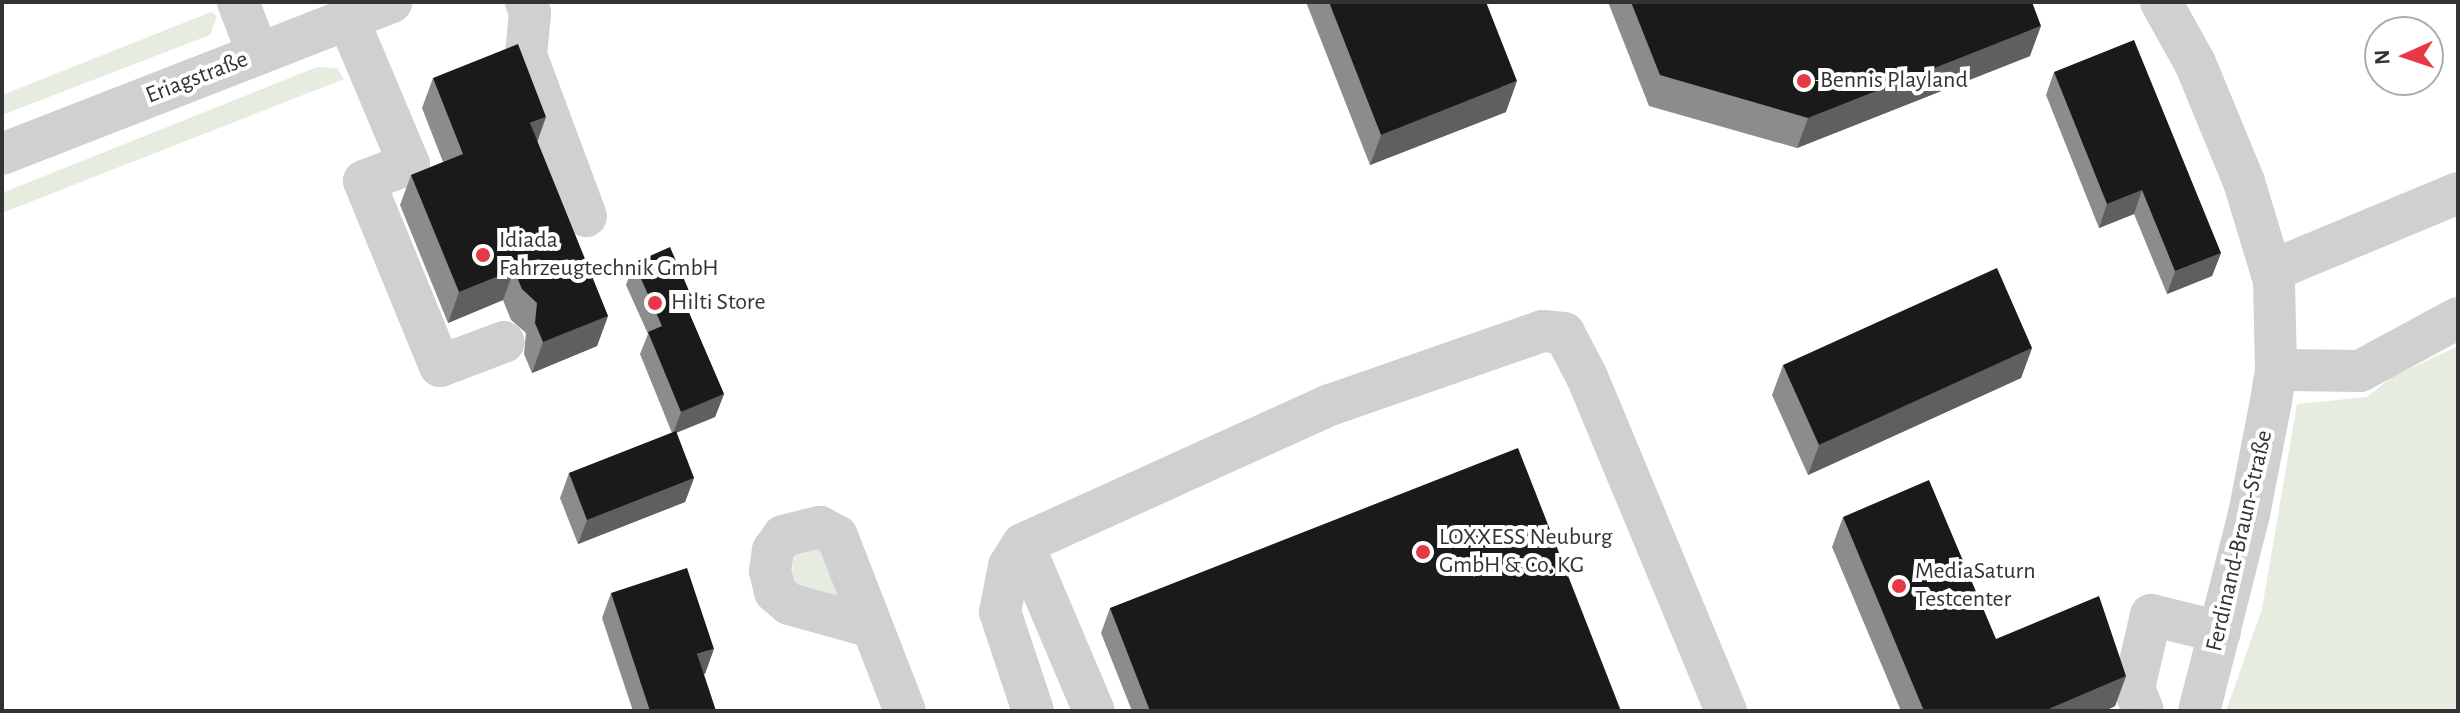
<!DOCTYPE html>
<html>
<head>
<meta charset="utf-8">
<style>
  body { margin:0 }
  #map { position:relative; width:2460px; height:713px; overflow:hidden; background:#fff; font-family:"Alegreya Sans",sans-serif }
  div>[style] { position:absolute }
  .green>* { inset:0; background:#e6ecdf }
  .minor>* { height:42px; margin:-21px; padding:0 21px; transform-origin:21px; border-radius:21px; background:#d0d0d0 }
  .wall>* { inset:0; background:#8c8c8c }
  .shaded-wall>* { inset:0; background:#5f5f5f }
  .building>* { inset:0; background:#1a1a1a }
  .dots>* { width:22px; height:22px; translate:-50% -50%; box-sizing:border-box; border:4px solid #fff; border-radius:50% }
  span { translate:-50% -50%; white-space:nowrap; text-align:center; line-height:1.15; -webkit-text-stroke:8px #fff; paint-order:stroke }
  .street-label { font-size:24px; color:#333 }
  .poi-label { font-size:24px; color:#333 }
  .left { translate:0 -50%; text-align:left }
  .frame { position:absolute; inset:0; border:4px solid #333; pointer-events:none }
  .north { position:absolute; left:2364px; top:16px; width:80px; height:80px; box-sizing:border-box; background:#fff; border:2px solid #adadad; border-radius:50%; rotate:267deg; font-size:22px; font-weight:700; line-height:32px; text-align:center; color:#333 }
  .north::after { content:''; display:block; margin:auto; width:28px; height:36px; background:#e63946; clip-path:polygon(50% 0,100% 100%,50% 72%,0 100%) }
</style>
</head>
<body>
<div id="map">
  <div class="green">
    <i style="clip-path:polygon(211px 12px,217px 16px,210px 35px,2px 115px,2px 95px)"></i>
    <i style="clip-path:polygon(317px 67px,337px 68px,344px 79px,2px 213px,2px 193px)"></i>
    <i style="clip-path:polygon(2458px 346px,2458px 711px,2226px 711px,2262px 609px,2297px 404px,2367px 397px,2392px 377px)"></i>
    <i style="clip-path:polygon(822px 546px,843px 593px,837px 599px,792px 583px,793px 554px)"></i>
  </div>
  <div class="minor">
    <i style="left:238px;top:2px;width:56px;rotate:69deg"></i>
    <i style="left:526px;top:2px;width:12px;rotate:70deg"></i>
    <i style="left:530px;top:13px;width:42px;rotate:95.4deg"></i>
    <i style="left:526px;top:55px;width:172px;rotate:69.6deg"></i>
    <i style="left:2161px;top:2px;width:70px;rotate:60.9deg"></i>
    <i style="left:2195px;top:63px;width:129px;rotate:67.6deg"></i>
    <i style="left:2244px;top:182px;width:103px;rotate:73.1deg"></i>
    <i style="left:2274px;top:281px;width:89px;rotate:88.7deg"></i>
    <i style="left:2276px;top:370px;width:31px;rotate:99deg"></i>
    <i style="left:2271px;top:401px;width:115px;rotate:101deg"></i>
    <i style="left:2249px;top:514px;width:203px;rotate:104.2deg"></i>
    <i style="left:348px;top:19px;width:157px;rotate:67.2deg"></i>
    <i style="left:409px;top:164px;width:48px;rotate:159.3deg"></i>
    <i style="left:364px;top:181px;width:200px;rotate:67.7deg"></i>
    <i style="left:440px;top:366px;width:68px;rotate:-20.6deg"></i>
    <i style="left:2px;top:154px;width:418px;rotate:-21.3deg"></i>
    <i style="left:2271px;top:271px;width:203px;rotate:-22.6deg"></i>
    <i style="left:2276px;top:370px;width:84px;rotate:0.7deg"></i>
    <i style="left:2360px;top:371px;width:111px;rotate:-28.4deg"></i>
    <i style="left:1023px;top:544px;width:181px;rotate:67deg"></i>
    <i style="left:872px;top:627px;width:86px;rotate:-164.5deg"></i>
    <i style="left:789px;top:604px;width:18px;rotate:-139deg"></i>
    <i style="left:775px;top:592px;width:22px;rotate:-103deg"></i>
    <i style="left:770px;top:571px;width:21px;rotate:-82deg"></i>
    <i style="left:773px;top:550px;width:17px;rotate:-54deg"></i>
    <i style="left:783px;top:536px;width:38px;rotate:-14deg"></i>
    <i style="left:820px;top:527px;width:19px;rotate:28deg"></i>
    <i style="left:837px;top:536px;width:188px;rotate:68.8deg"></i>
    <i style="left:1033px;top:711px;width:104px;rotate:-108.4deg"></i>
    <i style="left:1000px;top:612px;width:47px;rotate:-78.9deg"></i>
    <i style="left:1009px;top:566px;width:26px;rotate:-58deg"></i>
    <i style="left:1023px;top:544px;width:337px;rotate:-24.4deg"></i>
    <i style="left:1330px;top:405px;width:225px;rotate:-19.2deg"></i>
    <i style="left:1543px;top:331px;width:21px;rotate:5deg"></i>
    <i style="left:1564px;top:333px;width:50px;rotate:62.4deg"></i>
    <i style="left:1587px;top:377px;width:362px;rotate:67.4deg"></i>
    <i style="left:2143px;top:711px;width:25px;rotate:-111deg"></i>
    <i style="left:2134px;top:688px;width:75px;rotate:-76.9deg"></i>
    <i style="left:2151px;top:615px;width:71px;rotate:13.8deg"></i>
  </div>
  <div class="wall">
    <i style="clip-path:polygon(1306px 2px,1486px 2px,1506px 112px,1370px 165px)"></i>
    <i style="clip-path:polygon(1608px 2px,2032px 2px,2030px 56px,1797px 148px,1649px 106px)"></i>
    <i style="clip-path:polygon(2054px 72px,2221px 253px,2212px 276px,2167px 294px,2134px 214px,2099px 228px,2046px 95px)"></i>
    <i style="clip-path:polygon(433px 78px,537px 141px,608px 316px,597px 346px,532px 373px,524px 354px,526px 333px,511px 320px,503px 300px,448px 323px,400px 205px,411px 175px,443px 162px,422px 108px)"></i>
    <i style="clip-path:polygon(634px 263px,688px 311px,724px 394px,715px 417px,676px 433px,694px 478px,685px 502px,578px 544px,560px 498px,569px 473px,672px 433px,640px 354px,648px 334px,626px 285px)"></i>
    <i style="clip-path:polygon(2032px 348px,2021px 378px,1808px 475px,1772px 395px,1783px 365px)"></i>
    <i style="clip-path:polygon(1843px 517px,1996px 639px,2126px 676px,2115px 706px,2105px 711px,1901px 711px,1832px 547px)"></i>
    <i style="clip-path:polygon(611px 593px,705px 674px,704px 674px,716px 711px,633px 711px,602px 618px)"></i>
    <i style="clip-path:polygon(1110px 608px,1621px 711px,1132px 711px,1101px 633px)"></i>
  </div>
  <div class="shaded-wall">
    <i style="clip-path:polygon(2041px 26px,2030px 56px,1797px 148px,1808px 118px)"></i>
    <i style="clip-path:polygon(1517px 81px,1506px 112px,1370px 165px,1381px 135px)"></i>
    <i style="clip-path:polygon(546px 117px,535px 148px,530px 123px)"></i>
    <i style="clip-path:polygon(2142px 190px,2134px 214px,2099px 228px,2107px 204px)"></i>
    <i style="clip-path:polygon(2221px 253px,2212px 276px,2167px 294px,2175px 271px)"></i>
    <i style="clip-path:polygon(514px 270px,503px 300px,448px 323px,459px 292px)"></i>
    <i style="clip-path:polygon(693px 300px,685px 322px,685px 303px)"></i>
    <i style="clip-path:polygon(608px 316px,597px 346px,532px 373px,543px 342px)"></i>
    <i style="clip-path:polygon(2032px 348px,2021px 378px,1808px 475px,1819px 445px)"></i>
    <i style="clip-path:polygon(724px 394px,715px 417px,673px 434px,681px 412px)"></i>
    <i style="clip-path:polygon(694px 478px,685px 502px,578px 544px,587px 520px)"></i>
    <i style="clip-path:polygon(714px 649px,705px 674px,688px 679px,697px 654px)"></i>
    <i style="clip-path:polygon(2126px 676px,2115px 706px,2105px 711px,2044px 711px)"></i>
  </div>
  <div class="building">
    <i style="clip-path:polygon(1329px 2px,1486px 2px,1517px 81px,1381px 135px)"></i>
    <i style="clip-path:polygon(1631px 2px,2032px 2px,2041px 26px,1808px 118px,1660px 75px)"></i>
    <i style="clip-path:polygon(2134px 40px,2221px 253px,2175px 271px,2142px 190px,2107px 204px,2054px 72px)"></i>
    <i style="clip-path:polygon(518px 44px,546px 117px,530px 123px,608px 316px,543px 342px,535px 323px,537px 303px,522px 289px,514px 270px,459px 292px,411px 175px,463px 154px,433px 78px)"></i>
    <i style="clip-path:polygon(670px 247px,693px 300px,685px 303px,724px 394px,681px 412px,648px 332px,662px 326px,634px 263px)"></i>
    <i style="clip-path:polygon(1997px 268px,2032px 348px,1819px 445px,1783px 365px)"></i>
    <i style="clip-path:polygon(676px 431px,694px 478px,587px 520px,569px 473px)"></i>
    <i style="clip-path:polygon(1518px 448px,1621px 711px,1150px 711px,1110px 608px)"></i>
    <i style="clip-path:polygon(1929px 480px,1996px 639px,2099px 596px,2126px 676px,2044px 711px,1924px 711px,1843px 517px)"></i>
    <i style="clip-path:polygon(687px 568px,714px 649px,697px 654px,716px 711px,650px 711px,611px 593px)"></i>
  </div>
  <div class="dots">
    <i style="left:1804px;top:81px;background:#e63946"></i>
    <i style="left:483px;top:255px;background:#e63946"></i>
    <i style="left:655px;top:303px;background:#e63946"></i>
    <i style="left:1423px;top:552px;background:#e63946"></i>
    <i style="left:1899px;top:586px;background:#e63946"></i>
  </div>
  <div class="street-label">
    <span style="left:197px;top:78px;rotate:-21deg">Eriagstraße</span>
    <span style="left:2240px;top:541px;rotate:-77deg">Ferdinand-Braun-Straße</span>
  </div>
  <div class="poi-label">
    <span class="left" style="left:1820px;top:81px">Bennis Playland</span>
    <span class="left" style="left:499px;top:255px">Idiada<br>Fahrzeugtechnik GmbH</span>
    <span class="left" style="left:671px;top:303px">Hilti Store</span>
    <span class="left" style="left:1439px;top:552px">LOXXESS Neuburg<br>GmbH &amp; Co. KG</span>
    <span class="left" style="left:1915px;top:586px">MediaSaturn<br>Testcenter</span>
  </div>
  <div class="frame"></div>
  <div class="north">N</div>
</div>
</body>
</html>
